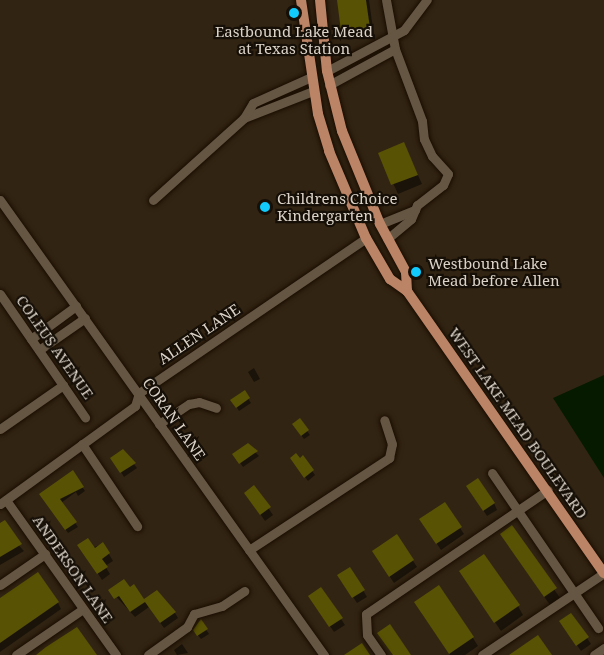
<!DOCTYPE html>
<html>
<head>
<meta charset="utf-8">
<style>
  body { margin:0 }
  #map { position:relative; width:604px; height:655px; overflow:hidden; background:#322412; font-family:"Noto Serif",serif }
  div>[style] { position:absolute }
  .water>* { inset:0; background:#061a00 }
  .shadow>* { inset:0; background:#0007 }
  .building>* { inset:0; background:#585204 }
  .roads { filter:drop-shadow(0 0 2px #190d00) drop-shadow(0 0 2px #190d00) }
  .minor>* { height:9px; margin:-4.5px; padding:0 4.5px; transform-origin:4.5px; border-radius:4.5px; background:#655643 }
  .major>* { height:10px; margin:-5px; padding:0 5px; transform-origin:5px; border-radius:5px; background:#bb8466 }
  .dots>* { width:16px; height:16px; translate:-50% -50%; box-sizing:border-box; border:3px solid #150f07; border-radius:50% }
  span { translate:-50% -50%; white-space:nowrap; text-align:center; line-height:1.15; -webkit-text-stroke:4.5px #150f07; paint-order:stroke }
  .poi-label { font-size:15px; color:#dbd3c8 }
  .left { translate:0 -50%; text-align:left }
  .street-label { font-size:15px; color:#dbd3c8 }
</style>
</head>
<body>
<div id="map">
  <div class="water">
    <i style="clip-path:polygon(604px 375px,604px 478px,553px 398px)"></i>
  </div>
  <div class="shadow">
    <i style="clip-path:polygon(339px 0,369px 0,374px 36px,348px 40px,343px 31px)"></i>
    <i style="clip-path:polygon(404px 144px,422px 184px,398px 194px,380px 154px)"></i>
    <i style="clip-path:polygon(254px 368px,260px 379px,254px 382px,248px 372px)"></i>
    <i style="clip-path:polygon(244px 392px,251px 403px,239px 411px,232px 400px)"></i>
    <i style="clip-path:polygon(296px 428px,307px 431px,310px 435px,304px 439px)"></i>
    <i style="clip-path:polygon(248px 445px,259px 456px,243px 467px,234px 454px)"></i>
    <i style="clip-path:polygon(123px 451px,137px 468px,124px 477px,112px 458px)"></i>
    <i style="clip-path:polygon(303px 458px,315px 475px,308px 481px,294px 462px)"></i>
    <i style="clip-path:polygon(72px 472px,85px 491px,78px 496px,76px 492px,61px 503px,78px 527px,68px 533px,44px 498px)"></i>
    <i style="clip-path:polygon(254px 487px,273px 515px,265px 521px,250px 499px)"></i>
    <i style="clip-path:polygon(472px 493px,494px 503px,497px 510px,487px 516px)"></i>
    <i style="clip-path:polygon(0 525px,24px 551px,0 565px)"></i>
    <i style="clip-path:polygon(425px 526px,460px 528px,464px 534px,441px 550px)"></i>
    <i style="clip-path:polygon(512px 527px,560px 598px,550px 605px,507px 543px)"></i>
    <i style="clip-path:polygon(397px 536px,417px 567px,394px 583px,377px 558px)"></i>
    <i style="clip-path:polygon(103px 544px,113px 561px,105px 566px,110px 574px,102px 580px,83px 551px)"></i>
    <i style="clip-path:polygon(466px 580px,518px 606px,523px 615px,501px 631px)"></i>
    <i style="clip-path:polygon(343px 582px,363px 590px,367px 597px,357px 603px)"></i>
    <i style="clip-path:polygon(110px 590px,175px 613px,178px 618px,164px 628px,149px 607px,135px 617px)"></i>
    <i style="clip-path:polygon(0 600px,58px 603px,61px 609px,0 652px)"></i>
    <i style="clip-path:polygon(314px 603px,341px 619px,345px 625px,334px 632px)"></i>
    <i style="clip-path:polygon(421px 612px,473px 638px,478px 646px,465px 655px,450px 655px)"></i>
    <i style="clip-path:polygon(201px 622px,209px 634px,201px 639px,197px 634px)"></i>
    <i style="clip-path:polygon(565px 628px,587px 638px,591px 644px,581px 651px)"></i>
    <i style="clip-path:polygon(182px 644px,188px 653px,177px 655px,174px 650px)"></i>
  </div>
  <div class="building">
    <i style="clip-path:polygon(337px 0,366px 0,370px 28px,341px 31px)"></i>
    <i style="clip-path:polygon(404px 142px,418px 175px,391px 185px,378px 153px)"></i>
    <i style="clip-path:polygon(245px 390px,250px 398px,236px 408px,230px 400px)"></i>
    <i style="clip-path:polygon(300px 418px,309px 430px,301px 436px,292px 424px)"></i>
    <i style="clip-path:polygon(248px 443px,258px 451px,239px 464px,232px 454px)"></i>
    <i style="clip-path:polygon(123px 449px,136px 463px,120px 473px,110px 458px)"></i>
    <i style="clip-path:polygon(296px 453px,300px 458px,303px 455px,314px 470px,304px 478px,290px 458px)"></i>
    <i style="clip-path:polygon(73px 470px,84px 487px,60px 499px,77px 522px,65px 530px,39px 494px)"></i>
    <i style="clip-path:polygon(478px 478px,495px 503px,483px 511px,466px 486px)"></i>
    <i style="clip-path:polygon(254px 485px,271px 507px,260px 515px,244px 493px)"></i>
    <i style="clip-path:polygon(445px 502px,462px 527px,436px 544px,419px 519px)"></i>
    <i style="clip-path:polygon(5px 520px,22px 544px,0 557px,0 523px)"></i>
    <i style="clip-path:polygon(512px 525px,557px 588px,544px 597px,500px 534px)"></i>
    <i style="clip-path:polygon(397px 534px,414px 560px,389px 577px,372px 551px)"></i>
    <i style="clip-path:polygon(88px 538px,95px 548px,103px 542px,110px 553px,102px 559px,108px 567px,97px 574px,77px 545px)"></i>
    <i style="clip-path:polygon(484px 554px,520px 605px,494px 623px,459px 571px)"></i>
    <i style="clip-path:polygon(350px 567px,365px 590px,352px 598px,337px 575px)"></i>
    <i style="clip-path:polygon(38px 572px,59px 602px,0 643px,0 598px)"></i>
    <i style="clip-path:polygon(124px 579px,130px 587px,134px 584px,144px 599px,157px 590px,176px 612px,160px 623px,145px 602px,130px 612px,119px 596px,114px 599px,108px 590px)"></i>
    <i style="clip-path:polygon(439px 585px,474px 637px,449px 654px,414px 602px)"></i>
    <i style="clip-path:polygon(321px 587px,343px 618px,329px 627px,308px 596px)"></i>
    <i style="clip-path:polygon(571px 613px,589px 637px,576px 646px,559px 621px)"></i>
    <i style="clip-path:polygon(201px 619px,208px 629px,197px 636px,193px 630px)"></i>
    <i style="clip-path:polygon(390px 624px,411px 655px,393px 655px,377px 633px)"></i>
    <i style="clip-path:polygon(77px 627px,97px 655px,36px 655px,46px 647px)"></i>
    <i style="clip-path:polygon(538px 635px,552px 655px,509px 655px)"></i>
    <i style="clip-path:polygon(362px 643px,370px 655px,344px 655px)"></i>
  </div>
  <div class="roads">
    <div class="minor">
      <i style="left:386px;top:0;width:50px;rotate:79.6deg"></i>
      <i style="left:395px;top:49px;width:77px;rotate:69.4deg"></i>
      <i style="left:422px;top:121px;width:18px;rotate:84deg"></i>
      <i style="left:424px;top:139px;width:19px;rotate:65deg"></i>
      <i style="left:432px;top:156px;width:24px;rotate:48deg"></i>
      <i style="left:448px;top:174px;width:12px;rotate:114deg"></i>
      <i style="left:443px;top:185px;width:33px;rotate:142deg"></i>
      <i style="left:417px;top:205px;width:15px;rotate:113deg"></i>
      <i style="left:411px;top:219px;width:31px;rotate:140deg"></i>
      <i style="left:327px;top:71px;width:87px;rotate:-28deg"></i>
      <i style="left:404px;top:30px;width:38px;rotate:-53deg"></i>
      <i style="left:329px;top:85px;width:75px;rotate:-28.6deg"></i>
      <i style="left:244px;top:118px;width:74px;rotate:-21.4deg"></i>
      <i style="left:0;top:200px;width:559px;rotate:54.55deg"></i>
      <i style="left:153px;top:200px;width:122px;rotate:-42deg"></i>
      <i style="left:244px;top:118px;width:17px;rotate:-59deg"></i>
      <i style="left:253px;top:103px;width:64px;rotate:-24.1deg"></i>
      <i style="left:380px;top:224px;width:38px;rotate:-22deg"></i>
      <i style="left:0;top:294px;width:150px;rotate:55.4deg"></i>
      <i style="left:31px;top:339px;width:56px;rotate:-36.3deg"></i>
      <i style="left:39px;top:350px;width:56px;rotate:-34.8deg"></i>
      <i style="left:159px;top:424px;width:36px;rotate:-34deg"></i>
      <i style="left:189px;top:404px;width:10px;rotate:-11deg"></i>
      <i style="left:199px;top:402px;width:18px;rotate:19deg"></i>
      <i style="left:0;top:429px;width:77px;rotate:-34.9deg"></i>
      <i style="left:82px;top:444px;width:99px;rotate:56.1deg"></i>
      <i style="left:492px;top:473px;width:188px;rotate:55.6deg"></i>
      <i style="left:6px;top:500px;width:190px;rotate:54.6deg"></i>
      <i style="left:0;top:504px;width:167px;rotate:-36deg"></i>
      <i style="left:135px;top:406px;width:14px;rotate:-73deg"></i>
      <i style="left:139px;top:393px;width:275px;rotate:-34.3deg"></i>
      <i style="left:249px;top:550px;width:168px;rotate:-33.3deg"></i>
      <i style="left:389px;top:458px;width:14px;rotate:-78deg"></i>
      <i style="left:392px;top:444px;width:25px;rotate:-108deg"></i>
      <i style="left:0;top:585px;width:55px;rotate:-34.6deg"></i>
      <i style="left:16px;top:655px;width:81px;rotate:-34.5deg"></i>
      <i style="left:148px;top:655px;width:48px;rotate:-35.7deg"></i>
      <i style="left:187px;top:627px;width:15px;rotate:-62deg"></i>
      <i style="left:194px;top:614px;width:29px;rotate:-16deg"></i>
      <i style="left:222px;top:606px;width:27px;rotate:-34deg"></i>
      <i style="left:381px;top:655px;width:24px;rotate:-125deg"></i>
      <i style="left:367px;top:635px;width:21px;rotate:-93deg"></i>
      <i style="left:366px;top:614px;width:220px;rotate:-34.3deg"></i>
      <i style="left:482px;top:655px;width:147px;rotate:-33.9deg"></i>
      <i style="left:594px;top:655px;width:12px;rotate:-35deg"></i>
    </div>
    <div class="major">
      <i style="left:301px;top:0;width:115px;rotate:81.5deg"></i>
      <i style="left:318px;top:114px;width:39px;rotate:73deg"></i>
      <i style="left:329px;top:151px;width:95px;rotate:67deg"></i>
      <i style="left:366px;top:238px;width:48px;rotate:59.7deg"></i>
      <i style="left:390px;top:279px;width:21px;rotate:35deg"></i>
      <i style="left:407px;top:291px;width:344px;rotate:55.1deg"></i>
      <i style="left:320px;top:0;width:71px;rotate:84.4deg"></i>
      <i style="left:327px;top:71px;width:62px;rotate:76deg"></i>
      <i style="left:342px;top:131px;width:100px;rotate:67.8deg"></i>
      <i style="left:380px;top:224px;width:55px;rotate:61.6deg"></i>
      <i style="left:406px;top:272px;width:19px;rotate:87deg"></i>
    </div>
  </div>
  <div class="dots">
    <i style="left:294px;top:13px;background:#12cafb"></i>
    <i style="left:265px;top:207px;background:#12cafb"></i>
    <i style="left:416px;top:272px;background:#12cafb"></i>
  </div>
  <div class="poi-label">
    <span style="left:294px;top:40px">Eastbound Lake Mead<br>at Texas Station</span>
    <span class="left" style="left:277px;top:207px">Childrens Choice<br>Kindergarten</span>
    <span class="left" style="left:428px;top:272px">Westbound Lake<br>Mead before Allen</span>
  </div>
  <div class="street-label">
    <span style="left:199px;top:334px;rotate:-34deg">ALLEN LANE</span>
    <span style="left:55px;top:347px;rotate:55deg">COLEUS AVENUE</span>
    <span style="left:174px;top:419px;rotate:55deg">CORAN LANE</span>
    <span style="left:518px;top:423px;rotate:55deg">WEST LAKE MEAD BOULEVARD</span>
    <span style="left:73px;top:569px;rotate:55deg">ANDERSON LANE</span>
  </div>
</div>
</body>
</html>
